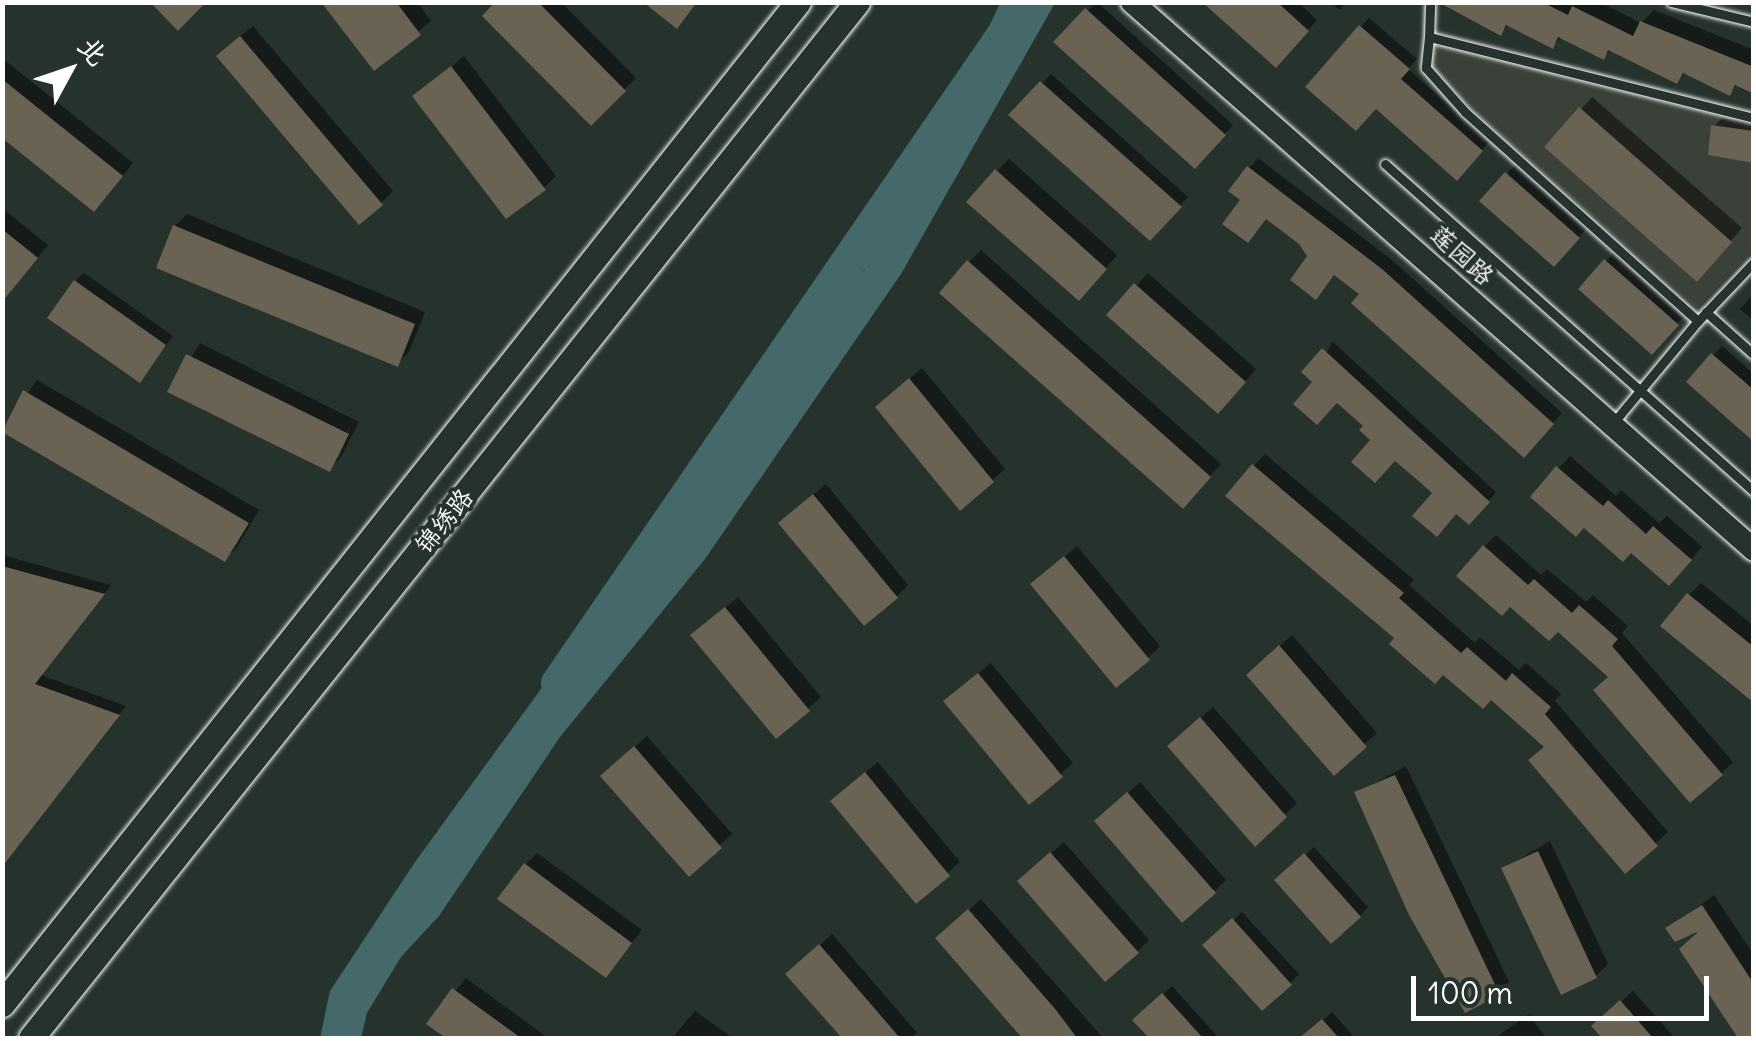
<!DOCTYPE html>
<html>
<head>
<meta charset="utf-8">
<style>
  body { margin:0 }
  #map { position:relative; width:1756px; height:1041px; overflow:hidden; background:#26332d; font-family:Delius,"LXGW WenKai TC",sans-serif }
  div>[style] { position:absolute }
  .built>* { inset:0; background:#3a4138 }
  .water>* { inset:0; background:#45686b }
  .shadow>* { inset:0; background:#0007 }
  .river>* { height:35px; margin:-17.5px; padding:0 17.5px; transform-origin:17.5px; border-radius:17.5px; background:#45686b }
  .building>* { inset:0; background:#6a6252 }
  .roads { filter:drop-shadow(0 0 2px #fff) drop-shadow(0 0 2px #fff) }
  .service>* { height:9px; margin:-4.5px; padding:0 4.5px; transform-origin:4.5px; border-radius:4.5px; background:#26332d }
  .tertiary>* { height:22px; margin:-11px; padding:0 11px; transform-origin:11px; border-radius:11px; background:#26332d }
  .secondary>* { height:25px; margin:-12.5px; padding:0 12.5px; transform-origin:12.5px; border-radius:12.5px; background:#26332d }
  span { translate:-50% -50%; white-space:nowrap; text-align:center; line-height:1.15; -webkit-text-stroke:8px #26332d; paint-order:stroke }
  .street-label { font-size:25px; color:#fff }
  .frame { position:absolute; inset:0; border:5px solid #fff; pointer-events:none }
  .north { position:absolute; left:20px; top:20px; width:100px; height:100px; -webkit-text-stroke:8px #26332d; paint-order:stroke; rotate:50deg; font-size:28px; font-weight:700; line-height:40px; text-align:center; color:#fff }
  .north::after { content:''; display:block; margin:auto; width:35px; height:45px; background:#fff; clip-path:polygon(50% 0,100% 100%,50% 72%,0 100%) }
  .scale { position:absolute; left:1411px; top:976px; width:298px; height:45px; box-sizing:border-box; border:5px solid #fff; border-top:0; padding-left:12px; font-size:30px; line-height:35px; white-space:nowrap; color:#fff; -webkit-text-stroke:8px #26332d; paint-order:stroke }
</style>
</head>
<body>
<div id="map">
  <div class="built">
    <i style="clip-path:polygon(1435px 44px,1753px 124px,1753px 250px,1697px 308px,1471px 108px,1430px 65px)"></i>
  </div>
  <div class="water">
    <i style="clip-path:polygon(1000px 3px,1055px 3px,901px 274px,705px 559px,560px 737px,439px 916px,401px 957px,367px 1013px,361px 1038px,320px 1038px,330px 991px,415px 862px,554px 671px,583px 647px,813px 311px,864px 271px,895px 190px,952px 106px)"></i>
  </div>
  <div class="shadow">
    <i style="clip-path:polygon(324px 2px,417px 2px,431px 21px,375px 68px)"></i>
    <i style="clip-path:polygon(498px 2px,561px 2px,636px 78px,591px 123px)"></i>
    <i style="clip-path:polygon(1097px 2px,1233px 125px,1195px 166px,1057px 42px)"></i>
    <i style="clip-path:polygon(1203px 2px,1298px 2px,1317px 20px,1286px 55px)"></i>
    <i style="clip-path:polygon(1331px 2px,1347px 2px,1339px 10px)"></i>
    <i style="clip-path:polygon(1452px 2px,1600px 2px,1641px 23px,1654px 10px,1754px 50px,1754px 91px,1738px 84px,1729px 93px,1686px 72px,1677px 81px,1611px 49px,1603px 57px,1562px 36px,1553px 46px,1510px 24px,1500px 33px,1449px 8px)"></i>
    <i style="clip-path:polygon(1369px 18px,1417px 59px,1408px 69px,1490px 141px,1465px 169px,1376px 106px,1309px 87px)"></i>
    <i style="clip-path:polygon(253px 26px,393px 191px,381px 203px,231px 44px)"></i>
    <i style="clip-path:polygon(464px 56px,556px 176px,544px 188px,415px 96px)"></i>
    <i style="clip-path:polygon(2px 58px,133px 163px,106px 197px,2px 135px)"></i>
    <i style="clip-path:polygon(1051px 74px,1188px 197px,1150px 238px,1012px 115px)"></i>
    <i style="clip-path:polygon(1592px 97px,1742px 228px,1709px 266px,1581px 109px)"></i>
    <i style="clip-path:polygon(1722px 118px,1754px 122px,1754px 160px,1714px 127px)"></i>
    <i style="clip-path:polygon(1258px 158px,1392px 260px,1562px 413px,1533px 445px,1363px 294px,1243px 199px,1249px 168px)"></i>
    <i style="clip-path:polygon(1009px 159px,1117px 255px,1090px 286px,997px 171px)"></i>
    <i style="clip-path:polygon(1515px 165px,1587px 228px,1562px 256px,1507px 174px)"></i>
    <i style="clip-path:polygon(2px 208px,48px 245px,21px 278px,2px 285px)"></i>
    <i style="clip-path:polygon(187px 214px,425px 312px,409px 352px,397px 364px,175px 226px)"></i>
    <i style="clip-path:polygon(981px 250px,1221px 464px,1194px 494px,969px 262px)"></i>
    <i style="clip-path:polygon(1614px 252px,1685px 315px,1661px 343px,1606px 261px)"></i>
    <i style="clip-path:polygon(84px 273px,173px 336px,140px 380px,75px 281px)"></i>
    <i style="clip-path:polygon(1148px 273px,1256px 369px,1230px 399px,1110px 315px)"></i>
    <i style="clip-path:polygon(1754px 294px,1754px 321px,1740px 309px)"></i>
    <i style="clip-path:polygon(1332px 341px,1496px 492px,1478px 513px,1435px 493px,1315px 381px)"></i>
    <i style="clip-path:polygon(evenodd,200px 343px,359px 422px,341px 457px,329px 469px,171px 390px,200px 343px,352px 422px,339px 458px,334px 458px,352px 422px)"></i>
    <i style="clip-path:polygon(1722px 346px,1754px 374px,1754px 440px,1689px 382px)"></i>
    <i style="clip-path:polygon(922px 368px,1005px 469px,961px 507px,890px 395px)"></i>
    <i style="clip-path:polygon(37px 380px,259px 510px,237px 547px,225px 559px,3px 429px)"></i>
    <i style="clip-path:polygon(1265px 454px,1414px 580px,1409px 585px,1475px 643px,1480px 637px,1519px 670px,1526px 663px,1561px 694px,1555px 701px,1668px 832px,1626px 870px,1547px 746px,1491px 697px,1397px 638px,1254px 466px)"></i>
    <i style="clip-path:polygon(1570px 456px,1616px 496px,1621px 490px,1659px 523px,1667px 516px,1702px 547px,1681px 571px,1533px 496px)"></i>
    <i style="clip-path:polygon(826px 484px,908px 585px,897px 596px,794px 511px)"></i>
    <i style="clip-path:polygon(1496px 535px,1541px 575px,1547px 569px,1586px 602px,1593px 595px,1628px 626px,1622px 633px,1733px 762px,1721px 774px,1611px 676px,1484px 547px)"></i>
    <i style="clip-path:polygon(1077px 546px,1160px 646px,1148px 658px,1045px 573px)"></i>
    <i style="clip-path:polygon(2px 555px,111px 585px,41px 675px,126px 706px,2px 866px)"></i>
    <i style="clip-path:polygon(1701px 583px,1754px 626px,1754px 699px,1689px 595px)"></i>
    <i style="clip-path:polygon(738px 597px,821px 697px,777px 736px,706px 624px)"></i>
    <i style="clip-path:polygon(1292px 635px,1377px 733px,1334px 772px,1261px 663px)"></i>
    <i style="clip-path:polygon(991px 663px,1073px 763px,1029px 802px,958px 690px)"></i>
    <i style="clip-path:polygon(1213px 707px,1297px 803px,1255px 844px,1182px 734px)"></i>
    <i style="clip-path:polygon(647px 736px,732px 834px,689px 874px,616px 764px)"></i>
    <i style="clip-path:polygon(878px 762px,960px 862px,916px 901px,846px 789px)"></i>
    <i style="clip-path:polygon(1406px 766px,1509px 982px,1499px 992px,1357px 793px)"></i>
    <i style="clip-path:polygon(1140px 782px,1226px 880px,1214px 892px,1109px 810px)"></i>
    <i style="clip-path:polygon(1550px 841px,1608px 964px,1596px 976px,1504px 868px)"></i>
    <i style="clip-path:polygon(1064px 842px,1149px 940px,1137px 952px,1032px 870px)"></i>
    <i style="clip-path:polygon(1314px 847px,1368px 907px,1360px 916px,1278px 880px)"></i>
    <i style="clip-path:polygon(537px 853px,642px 930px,606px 975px,526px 864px)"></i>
    <i style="clip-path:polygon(1714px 895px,1754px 955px,1754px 1038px,1741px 1038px,1682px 949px,1707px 925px,1669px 928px)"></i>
    <i style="clip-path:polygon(981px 899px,1103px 1038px,1026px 1038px,938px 938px)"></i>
    <i style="clip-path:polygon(1242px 912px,1299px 974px,1290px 983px,1206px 945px)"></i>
    <i style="clip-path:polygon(832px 934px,917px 1033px,911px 1038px,845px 1038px,789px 974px)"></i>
    <i style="clip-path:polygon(466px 978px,548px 1038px,450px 1038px,429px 1023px)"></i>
    <i style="clip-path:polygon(1172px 986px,1219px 1038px,1152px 1038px,1135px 1020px)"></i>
    <i style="clip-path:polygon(1633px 991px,1675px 1038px,1605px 1038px,1594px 1026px)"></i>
    <i style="clip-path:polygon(695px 1011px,733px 1038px,672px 1038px)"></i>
    <i style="clip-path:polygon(1332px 1012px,1355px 1038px,1302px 1038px,1304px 1037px)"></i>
    <i style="clip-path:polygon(1529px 1014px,1546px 1038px,1495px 1038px)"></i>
  </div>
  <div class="river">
    <i style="left:558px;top:683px;width:826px;rotate:-55.5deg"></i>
  </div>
  <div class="building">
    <i style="clip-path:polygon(150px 2px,206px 2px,178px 31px)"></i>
    <i style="clip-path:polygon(321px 2px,396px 2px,421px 35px,374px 71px)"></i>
    <i style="clip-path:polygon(495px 2px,538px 2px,626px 91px,591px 126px,482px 16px)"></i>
    <i style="clip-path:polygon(643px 2px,697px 2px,677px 29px)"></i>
    <i style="clip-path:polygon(1202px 2px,1277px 2px,1309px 31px,1276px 68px)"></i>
    <i style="clip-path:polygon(1438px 2px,1542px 2px,1568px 15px,1572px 6px,1633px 36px,1640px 21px,1754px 67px,1754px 94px,1735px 85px,1730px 96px,1683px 73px,1677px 84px,1608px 50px,1604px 60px,1558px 37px,1553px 49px,1506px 25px,1501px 36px)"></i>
    <i style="clip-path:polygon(1085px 8px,1226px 135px,1195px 169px,1053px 42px)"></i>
    <i style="clip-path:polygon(1359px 25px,1410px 69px,1401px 79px,1483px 151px,1457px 181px,1376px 109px,1356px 131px,1305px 87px)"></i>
    <i style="clip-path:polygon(240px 36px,383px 205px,359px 225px,216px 56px)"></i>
    <i style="clip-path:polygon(451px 66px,546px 190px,506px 219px,412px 96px)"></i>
    <i style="clip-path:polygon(2px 79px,123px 176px,94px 212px,2px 138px)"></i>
    <i style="clip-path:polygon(1040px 81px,1182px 207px,1150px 241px,1008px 115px)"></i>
    <i style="clip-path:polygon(1579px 107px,1732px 242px,1697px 282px,1544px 147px)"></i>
    <i style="clip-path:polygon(1711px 125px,1754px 131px,1754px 163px,1708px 155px)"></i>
    <i style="clip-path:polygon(1247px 166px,1382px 269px,1554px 424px,1524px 458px,1351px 303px,1359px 294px,1334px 275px,1316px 300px,1290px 280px,1307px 256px,1299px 244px,1266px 219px,1248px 243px,1222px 224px,1240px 200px,1228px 191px)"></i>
    <i style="clip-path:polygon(995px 169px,1107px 269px,1079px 301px,966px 202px)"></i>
    <i style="clip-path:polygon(1505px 172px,1580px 238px,1554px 267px,1479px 201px)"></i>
    <i style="clip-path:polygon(173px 225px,415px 324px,398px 367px,156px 268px)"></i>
    <i style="clip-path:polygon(2px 229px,38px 258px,2px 302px)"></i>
    <i style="clip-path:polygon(1604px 259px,1679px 325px,1652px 355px,1578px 289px)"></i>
    <i style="clip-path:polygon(967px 260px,1211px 477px,1183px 509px,939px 293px)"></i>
    <i style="clip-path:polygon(74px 280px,166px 345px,140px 383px,47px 318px)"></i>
    <i style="clip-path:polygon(1134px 283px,1246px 382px,1218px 414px,1106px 315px)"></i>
    <i style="clip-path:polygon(1322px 348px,1490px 502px,1469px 525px,1456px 514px,1437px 537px,1412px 516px,1432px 493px,1421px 483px,1395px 461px,1375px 483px,1351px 462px,1370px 440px,1359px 430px,1363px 426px,1337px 403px,1317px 425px,1293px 404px,1312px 382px,1301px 372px)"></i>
    <i style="clip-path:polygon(1711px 353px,1754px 390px,1754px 442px,1686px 382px)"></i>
    <i style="clip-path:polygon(186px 354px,349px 434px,330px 472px,167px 392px)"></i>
    <i style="clip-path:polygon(909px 378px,994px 482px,960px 511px,875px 407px)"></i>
    <i style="clip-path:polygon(23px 390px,249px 523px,225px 562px,2px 432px)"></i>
    <i style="clip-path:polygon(1252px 464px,1404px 593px,1399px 598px,1461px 653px,1467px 647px,1506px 681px,1512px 673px,1551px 707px,1545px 714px,1658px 846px,1625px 874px,1528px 760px,1544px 747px,1491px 700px,1483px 709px,1443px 675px,1435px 684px,1389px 644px,1394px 638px,1225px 496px)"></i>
    <i style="clip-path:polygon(1556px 466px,1603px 506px,1608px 500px,1646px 534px,1653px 526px,1692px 560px,1669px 586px,1631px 553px,1623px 562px,1584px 528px,1576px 537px,1530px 497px)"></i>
    <i style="clip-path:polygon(813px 494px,898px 598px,864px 626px,778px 523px)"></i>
    <i style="clip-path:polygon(1483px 545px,1528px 585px,1534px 579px,1572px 613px,1579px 605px,1618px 639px,1612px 646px,1723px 775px,1690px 803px,1593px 690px,1608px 677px,1558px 632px,1549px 641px,1510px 607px,1502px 616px,1456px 576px)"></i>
    <i style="clip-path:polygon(1064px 556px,1150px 660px,1116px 688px,1030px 584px)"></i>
    <i style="clip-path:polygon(2px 566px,105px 594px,35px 684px,120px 715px,2px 867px)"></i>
    <i style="clip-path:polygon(1687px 593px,1754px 647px,1754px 703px,1660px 626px)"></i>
    <i style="clip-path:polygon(725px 607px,810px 711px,776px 739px,690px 635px)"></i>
    <i style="clip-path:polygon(1279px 645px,1367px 747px,1334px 776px,1246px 675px)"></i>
    <i style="clip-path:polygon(978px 673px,1063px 777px,1029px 805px,943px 701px)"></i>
    <i style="clip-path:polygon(1200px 717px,1287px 817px,1255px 847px,1167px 746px)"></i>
    <i style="clip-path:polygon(634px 746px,722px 848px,689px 877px,600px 776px)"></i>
    <i style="clip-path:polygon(865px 772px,950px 876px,916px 904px,830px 801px)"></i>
    <i style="clip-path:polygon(1395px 775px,1500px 995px,1465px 1013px,1409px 915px,1354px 792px)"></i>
    <i style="clip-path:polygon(1127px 792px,1216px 893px,1182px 923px,1094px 821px)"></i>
    <i style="clip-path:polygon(1538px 851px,1597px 978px,1561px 995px,1501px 868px)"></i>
    <i style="clip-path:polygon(1050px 852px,1139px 953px,1105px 982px,1017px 881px)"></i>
    <i style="clip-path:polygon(1304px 853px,1361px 917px,1331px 944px,1274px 880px)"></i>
    <i style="clip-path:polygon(524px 863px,632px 943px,606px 978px,497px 899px)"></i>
    <i style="clip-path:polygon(1702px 905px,1754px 984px,1754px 1038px,1738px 1038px,1679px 949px,1699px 931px,1675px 942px,1665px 928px)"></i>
    <i style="clip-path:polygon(968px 909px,1056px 1010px,1077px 1038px,1022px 1038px,935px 938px)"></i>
    <i style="clip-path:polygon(1232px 918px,1292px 985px,1262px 1011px,1202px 945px)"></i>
    <i style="clip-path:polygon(819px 944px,900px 1038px,842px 1038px,785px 974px)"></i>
    <i style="clip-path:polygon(452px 988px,521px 1038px,446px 1038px,426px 1024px)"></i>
    <i style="clip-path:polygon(1162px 993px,1203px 1038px,1149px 1038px,1132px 1020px)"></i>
    <i style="clip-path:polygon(1620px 1000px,1653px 1038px,1602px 1038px,1591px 1026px)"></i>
    <i style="clip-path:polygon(1322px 1019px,1339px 1038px,1299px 1038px)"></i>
  </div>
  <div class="roads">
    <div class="service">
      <i style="left:1671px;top:2px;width:85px;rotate:13.5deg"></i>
      <i style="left:1429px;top:37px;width:35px;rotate:-88deg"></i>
      <i style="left:1754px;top:118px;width:335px;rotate:-166deg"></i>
      <i style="left:1429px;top:37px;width:31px;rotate:96deg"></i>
      <i style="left:1426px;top:68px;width:59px;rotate:48.4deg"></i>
      <i style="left:1465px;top:112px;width:313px;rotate:41.9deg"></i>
      <i style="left:1698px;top:321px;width:81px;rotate:-46.5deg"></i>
      <i style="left:1385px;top:164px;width:494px;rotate:41.6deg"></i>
      <i style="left:1706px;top:312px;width:64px;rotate:41.9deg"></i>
      <i style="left:1614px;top:422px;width:131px;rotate:-50.3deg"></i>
    </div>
    <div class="tertiary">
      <i style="left:1132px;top:2px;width:829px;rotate:41.38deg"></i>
    </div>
    <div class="secondary">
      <i style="left:2px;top:1004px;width:1280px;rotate:-51.54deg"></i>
      <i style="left:31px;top:1038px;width:1325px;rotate:-51.43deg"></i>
    </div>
  </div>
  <div class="street-label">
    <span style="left:1462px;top:255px;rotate:42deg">莲园路</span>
    <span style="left:444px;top:521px;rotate:-51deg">锦绣路</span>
  </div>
  <div class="frame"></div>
  <div class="north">北</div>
  <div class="scale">100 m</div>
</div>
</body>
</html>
